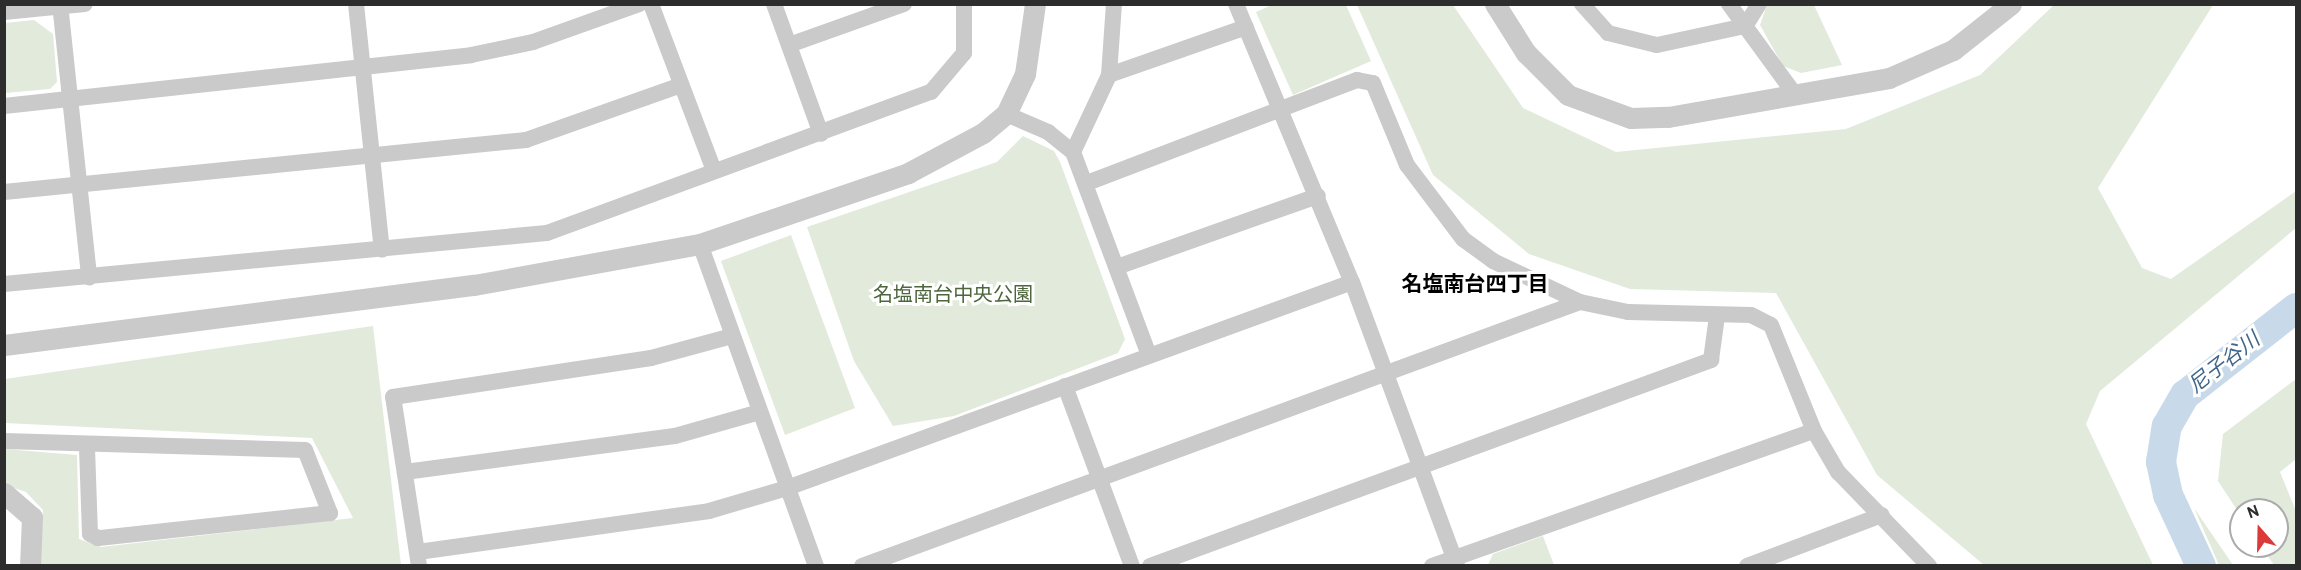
<!DOCTYPE html>
<html>
<head>
<meta charset="utf-8">
<style>
  body { margin:0 }
  #map { position:relative; width:2301px; height:570px; overflow:hidden; background:#fff; font-family:Overpass,"Noto Sans JP",sans-serif }
  div>[style] { position:absolute }
  .green>* { inset:0; background:#e2eadb }
  .river>* { height:30px; margin:-15px; padding:0 15px; transform-origin:15px; border-radius:15px; background:#c8dae9 }
  .minor>* { height:16px; margin:-8px; padding:0 8px; transform-origin:8px; border-radius:8px; background:#cacaca }
  .tertiary>* { height:21px; margin:-10.5px; padding:0 10.5px; transform-origin:10.5px; border-radius:10.5px; background:#cacaca }
  span { translate:-50% -50%; white-space:nowrap; text-align:center; line-height:1.15; -webkit-text-stroke:6px #fff; paint-order:stroke }
  .park-label { font-size:20px; color:#4d663d }
  .neighbourhood-label { font-size:21px; color:#000; font-weight:700 }
  .water-label { font-size:21px; color:#40678a; font-style:italic }
  .frame { position:absolute; inset:0; border:6px solid #2d2d2d; pointer-events:none }
  .north { position:absolute; left:2229px; top:498px; width:60px; height:60px; box-sizing:border-box; background:#fff; border:2px solid #ababab; border-radius:50%; rotate:340deg; font-size:16px; font-weight:700; line-height:24px; text-align:center; color:#2d2d2d }
  .north::after { content:''; display:block; margin:auto; width:21px; height:27px; background:#db3a39; clip-path:polygon(50% 0,100% 100%,50% 72%,0 100%) }
</style>
</head>
<body>
<div id="map">
  <div class="green">
    <i style="clip-path:polygon(1274px 4px,1346px 5px,1371px 61px,1293px 95px,1256px 12px)"></i>
    <i style="clip-path:polygon(1357px 5px,1453px 5px,1523px 108px,1616px 152px,1846px 129px,1980px 75px,2054px 5px,2213px 5px,2098px 188px,2142px 268px,2171px 279px,2296px 191px,2296px 228px,2100px 391px,2086px 424px,2153px 565px,1984px 565px,1877px 475px,1776px 293px,1630px 289px,1529px 254px,1433px 175px)"></i>
    <i style="clip-path:polygon(1767px 5px,1814px 5px,1842px 65px,1801px 73px,1783px 66px,1760px 25px)"></i>
    <i style="clip-path:polygon(34px 20px,53px 34px,57px 82px,50px 89px,5px 93px,5px 23px)"></i>
    <i style="clip-path:polygon(1023px 136px,1054px 151px,1060px 162px,1125px 339px,1118px 353px,954px 416px,893px 426px,854px 361px,807px 227px,997px 162px)"></i>
    <i style="clip-path:polygon(791px 235px,855px 408px,785px 435px,721px 261px)"></i>
    <i style="clip-path:polygon(373px 326px,401px 565px,40px 565px,43px 510px,26px 492px,5px 485px,5px 449px,77px 455px,79px 539px,101px 547px,353px 518px,312px 438px,5px 423px,5px 379px)"></i>
    <i style="clip-path:polygon(2296px 379px,2296px 459px,2280px 472px,2296px 511px,2296px 565px,2274px 565px,2261px 546px,2277px 546px,2277px 510px,2241px 510px,2241px 516px,2218px 481px,2223px 434px)"></i>
    <i style="clip-path:polygon(2194px 508px,2233px 565px,2219px 565px)"></i>
    <i style="clip-path:polygon(1543px 536px,1554px 565px,1488px 565px,1493px 554px)"></i>
  </div>
  <div class="river">
    <i style="left:2201px;top:566px;width:78px;rotate:-114.9deg"></i>
    <i style="left:2168px;top:495px;width:34px;rotate:-102deg"></i>
    <i style="left:2161px;top:462px;width:36px;rotate:-81deg"></i>
    <i style="left:2167px;top:426px;width:36px;rotate:-60deg"></i>
    <i style="left:2185px;top:395px;width:141px;rotate:-38.1deg"></i>
  </div>
  <div class="minor">
    <i style="left:60px;top:4px;width:275px;rotate:83.9deg"></i>
    <i style="left:356px;top:4px;width:247px;rotate:84deg"></i>
    <i style="left:651px;top:4px;width:178px;rotate:69.3deg"></i>
    <i style="left:774px;top:4px;width:138px;rotate:70.1deg"></i>
    <i style="left:1236px;top:4px;width:301px;rotate:67.4deg"></i>
    <i style="left:1352px;top:282px;width:303px;rotate:69.7deg"></i>
    <i style="left:1582px;top:4px;width:39px;rotate:48deg"></i>
    <i style="left:1608px;top:33px;width:50px;rotate:13.8deg"></i>
    <i style="left:1657px;top:45px;width:90px;rotate:-12.2deg"></i>
    <i style="left:1745px;top:26px;width:27px;rotate:-126deg"></i>
    <i style="left:1759px;top:4px;width:26px;rotate:122deg"></i>
    <i style="left:1745px;top:26px;width:87px;rotate:53.9deg"></i>
    <i style="left:4px;top:12px;width:81px;rotate:-5.6deg"></i>
    <i style="left:789px;top:45px;width:122px;rotate:-19.6deg"></i>
    <i style="left:1109px;top:75px;width:145px;rotate:-19.3deg"></i>
    <i style="left:4px;top:106px;width:470px;rotate:-6.2deg"></i>
    <i style="left:471px;top:55px;width:63px;rotate:-11.8deg"></i>
    <i style="left:533px;top:42px;width:113px;rotate:-19.7deg"></i>
    <i style="left:1006px;top:114px;width:46px;rotate:23.2deg"></i>
    <i style="left:1048px;top:132px;width:32px;rotate:39deg"></i>
    <i style="left:1073px;top:152px;width:217px;rotate:69.5deg"></i>
    <i style="left:1073px;top:152px;width:85px;rotate:-64.9deg"></i>
    <i style="left:1109px;top:75px;width:71px;rotate:-86deg"></i>
    <i style="left:1087px;top:183px;width:289px;rotate:-20.9deg"></i>
    <i style="left:1357px;top:80px;width:16px;rotate:11deg"></i>
    <i style="left:1373px;top:83px;width:89px;rotate:67.5deg"></i>
    <i style="left:1407px;top:165px;width:93px;rotate:52.9deg"></i>
    <i style="left:1463px;top:239px;width:37px;rotate:36deg"></i>
    <i style="left:1493px;top:261px;width:96px;rotate:25.2deg"></i>
    <i style="left:1580px;top:302px;width:49px;rotate:11.8deg"></i>
    <i style="left:1628px;top:312px;width:123px;rotate:1.4deg"></i>
    <i style="left:1751px;top:315px;width:22px;rotate:27deg"></i>
    <i style="left:1771px;top:325px;width:114px;rotate:67.9deg"></i>
    <i style="left:1814px;top:431px;width:48px;rotate:59.7deg"></i>
    <i style="left:1838px;top:472px;width:131px;rotate:45.9deg"></i>
    <i style="left:4px;top:192px;width:525px;rotate:-5.69deg"></i>
    <i style="left:526px;top:140px;width:164px;rotate:-19.5deg"></i>
    <i style="left:700px;top:244px;width:342px;rotate:70.2deg"></i>
    <i style="left:1117px;top:267px;width:213px;rotate:-19.5deg"></i>
    <i style="left:4px;top:284px;width:545px;rotate:-5.37deg"></i>
    <i style="left:547px;top:233px;width:409px;rotate:-20.2deg"></i>
    <i style="left:931px;top:92px;width:51px;rotate:-49.8deg"></i>
    <i style="left:964px;top:53px;width:49px;rotate:-90deg"></i>
    <i style="left:1065px;top:386px;width:192px;rotate:69.6deg"></i>
    <i style="left:4px;top:441px;width:301px;rotate:1.7deg"></i>
    <i style="left:305px;top:450px;width:68px;rotate:68.4deg"></i>
    <i style="left:330px;top:513px;width:233px;rotate:173.8deg"></i>
    <i style="left:98px;top:538px;width:9px;rotate:-153deg"></i>
    <i style="left:90px;top:534px;width:88px;rotate:-92deg"></i>
    <i style="left:405px;top:472px;width:272px;rotate:-7.6deg"></i>
    <i style="left:675px;top:436px;width:88px;rotate:-15.8deg"></i>
    <i style="left:418px;top:552px;width:294px;rotate:-8deg"></i>
    <i style="left:709px;top:511px;width:81px;rotate:-16.4deg"></i>
    <i style="left:787px;top:488px;width:601px;rotate:-20.03deg"></i>
    <i style="left:419px;top:566px;width:171px;rotate:-98.7deg"></i>
    <i style="left:393px;top:397px;width:261px;rotate:-8.6deg"></i>
    <i style="left:651px;top:358px;width:84px;rotate:-15.2deg"></i>
    <i style="left:862px;top:566px;width:765px;rotate:-20.19deg"></i>
    <i style="left:1150px;top:566px;width:598px;rotate:-20.16deg"></i>
    <i style="left:1711px;top:360px;width:44px;rotate:-82.2deg"></i>
    <i style="left:1432px;top:566px;width:405px;rotate:-19.5deg"></i>
    <i style="left:1747px;top:566px;width:144px;rotate:-20.7deg"></i>
  </div>
  <div class="tertiary">
    <i style="left:1495px;top:4px;width:58px;rotate:57.7deg"></i>
    <i style="left:1526px;top:53px;width:59px;rotate:45deg"></i>
    <i style="left:1568px;top:95px;width:67px;rotate:20.1deg"></i>
    <i style="left:1631px;top:118px;width:37px;rotate:-2deg"></i>
    <i style="left:1668px;top:117px;width:224px;rotate:-10deg"></i>
    <i style="left:1889px;top:78px;width:70px;rotate:-23.6deg"></i>
    <i style="left:1953px;top:50px;width:74px;rotate:-38.4deg"></i>
    <i style="left:4px;top:345px;width:474px;rotate:-7.3deg"></i>
    <i style="left:474px;top:285px;width:230px;rotate:-10.3deg"></i>
    <i style="left:700px;top:244px;width:220px;rotate:-18.8deg"></i>
    <i style="left:908px;top:173px;width:85px;rotate:-28.1deg"></i>
    <i style="left:983px;top:133px;width:30px;rotate:-40deg"></i>
    <i style="left:1006px;top:114px;width:44px;rotate:-64.6deg"></i>
    <i style="left:1025px;top:74px;width:71px;rotate:-81.9deg"></i>
    <i style="left:4px;top:493px;width:37px;rotate:41deg"></i>
    <i style="left:32px;top:517px;width:49px;rotate:92.3deg"></i>
  </div>
  <div class="park-label">
    <span style="left:953px;top:296px">名塩南台中央公園</span>
  </div>
  <div class="neighbourhood-label">
    <span style="left:1475px;top:286px">名塩南台四丁目</span>
  </div>
  <div class="water-label">
    <span style="left:2225px;top:364px;rotate:-38deg">尼子谷川</span>
  </div>
  <div class="frame"></div>
  <div class="north">N</div>
</div>
</body>
</html>
